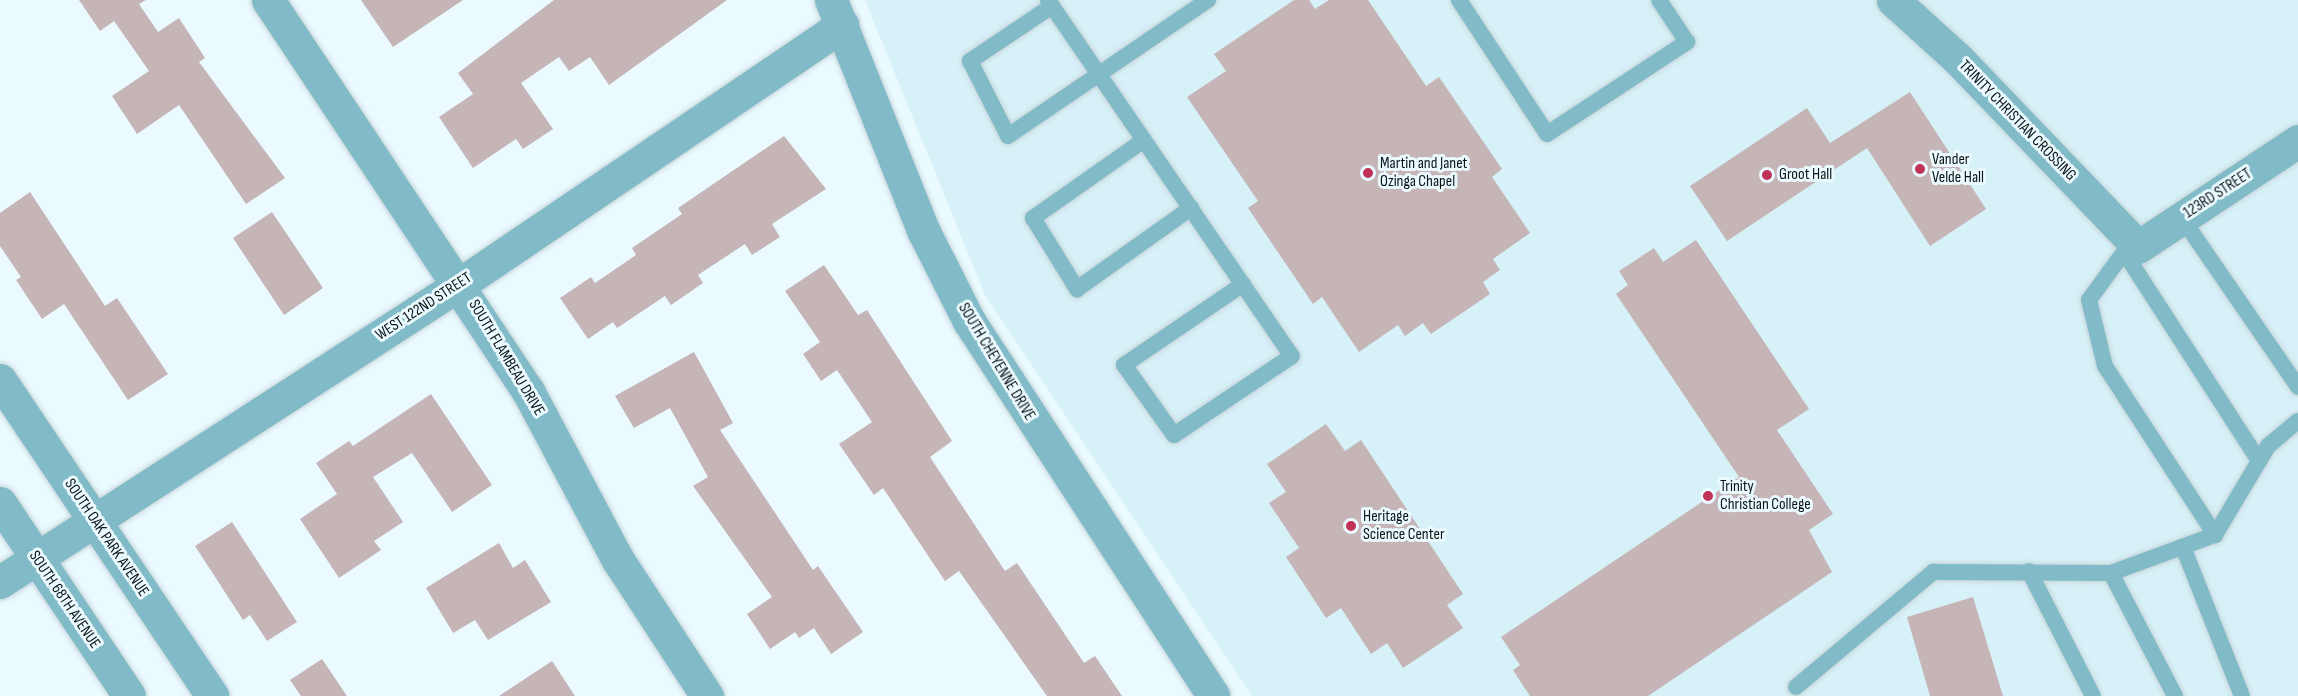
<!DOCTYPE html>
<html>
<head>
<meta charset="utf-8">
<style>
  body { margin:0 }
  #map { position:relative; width:2298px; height:696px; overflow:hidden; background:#eafaff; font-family:"Sofia Sans Condensed",sans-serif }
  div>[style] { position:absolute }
  .built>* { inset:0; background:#d7f1f8 }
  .building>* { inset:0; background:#c5b5b7 }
  .roads { filter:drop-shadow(0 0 2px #c7d5d9) drop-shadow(0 0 2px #c7d5d9) }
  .lane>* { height:16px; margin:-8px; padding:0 8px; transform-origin:8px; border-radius:8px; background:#82bbc8 }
  .street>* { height:33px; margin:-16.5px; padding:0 16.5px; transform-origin:16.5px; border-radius:16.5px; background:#82bbc8 }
  .dots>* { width:16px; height:16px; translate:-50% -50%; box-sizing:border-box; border:3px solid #eafaff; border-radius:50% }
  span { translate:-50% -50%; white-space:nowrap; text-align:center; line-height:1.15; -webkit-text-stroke:6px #eafaff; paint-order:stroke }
  .street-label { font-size:16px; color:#0d1314 }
  .poi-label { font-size:16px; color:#0d1314 }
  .left { translate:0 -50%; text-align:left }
</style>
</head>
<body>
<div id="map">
  <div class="built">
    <i style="clip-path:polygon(865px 0,2298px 0,2298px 696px,1252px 696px,985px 295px)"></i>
  </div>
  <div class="building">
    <i style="clip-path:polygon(79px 0,146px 0,139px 4px,158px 32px,179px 18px,205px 58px,199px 62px,285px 178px,246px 204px,179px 105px,137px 134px,112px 96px,149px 71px,114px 21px,100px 31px)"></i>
    <i style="clip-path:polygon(361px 0,463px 0,393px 47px)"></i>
    <i style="clip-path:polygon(554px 0,727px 0,609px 85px,590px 57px,569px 71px,559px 57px,521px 83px,553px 129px,523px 149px,516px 139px,473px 168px,439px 117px,473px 94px,458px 73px)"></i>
    <i style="clip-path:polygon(1294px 0,1309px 0,1315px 9px,1329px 0,1368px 0,1426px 86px,1439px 77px,1502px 169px,1492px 177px,1530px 233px,1493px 259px,1500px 270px,1483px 282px,1490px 294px,1431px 334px,1423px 323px,1405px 336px,1398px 325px,1359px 352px,1322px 297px,1313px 304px,1248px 208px,1258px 201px,1187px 97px,1226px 71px,1214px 54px)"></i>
    <i style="clip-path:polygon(1910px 92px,1986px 209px,1930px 246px,1867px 148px,1727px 241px,1690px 186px,1807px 108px,1830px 143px)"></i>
    <i style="clip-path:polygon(784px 136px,826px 189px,772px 224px,780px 237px,752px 255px,745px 244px,698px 275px,703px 283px,671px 305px,665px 296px,617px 328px,613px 322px,588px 339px,560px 298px,591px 277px,595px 283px,636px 255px,632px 248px,682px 214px,678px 208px)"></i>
    <i style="clip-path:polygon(30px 192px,105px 306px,117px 298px,168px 374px,128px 400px,64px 304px,42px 319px,16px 280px,21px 277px,0 246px,0 213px)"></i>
    <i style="clip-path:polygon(272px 212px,323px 288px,284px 315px,233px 238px)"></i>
    <i style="clip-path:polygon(1696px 240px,1809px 409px,1777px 430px,1833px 514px,1809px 530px,1832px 572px,1648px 696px,1530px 696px,1513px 670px,1520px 665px,1501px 637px,1739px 477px,1616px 294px,1628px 285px,1619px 271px,1654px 248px,1663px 262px)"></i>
    <i style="clip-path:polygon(824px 265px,858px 315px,867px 310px,952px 441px,930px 457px,1005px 571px,1017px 563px,1084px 663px,1095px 656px,1122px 696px,1047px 696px,959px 571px,945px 581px,883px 488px,874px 495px,839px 444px,872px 422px,837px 370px,821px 381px,803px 354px,820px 342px,785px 291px)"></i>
    <i style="clip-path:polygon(694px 352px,733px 423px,720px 430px,813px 570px,818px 566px,863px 632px,831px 654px,814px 628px,799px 638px,795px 632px,770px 649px,747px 614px,772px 597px,693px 486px,708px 477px,670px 408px,634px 428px,615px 396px)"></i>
    <i style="clip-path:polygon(431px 394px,492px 485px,452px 512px,412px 453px,373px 477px,403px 522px,374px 541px,381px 550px,339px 578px,300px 519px,337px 494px,316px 463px,349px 441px,353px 446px)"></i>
    <i style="clip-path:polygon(1326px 424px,1345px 451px,1361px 440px,1463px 594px,1447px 605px,1463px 628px,1403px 668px,1387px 643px,1371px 654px,1341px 608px,1326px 618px,1286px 557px,1299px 548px,1269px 503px,1286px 492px,1267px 464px)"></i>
    <i style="clip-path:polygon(232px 522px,297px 622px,267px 641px,250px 615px,243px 620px,195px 546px)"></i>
    <i style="clip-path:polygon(499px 543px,513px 568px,525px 560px,551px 602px,488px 640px,475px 620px,453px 633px,426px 588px)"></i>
    <i style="clip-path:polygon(1973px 597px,2003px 696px,1930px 696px,1907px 617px)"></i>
    <i style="clip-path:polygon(322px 659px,347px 696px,301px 696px,290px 680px)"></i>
    <i style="clip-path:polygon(552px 661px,575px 696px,499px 696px)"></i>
  </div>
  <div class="roads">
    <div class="lane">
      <i style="left:1048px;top:0;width:7px;rotate:56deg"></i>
      <i style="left:1052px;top:6px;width:99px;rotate:146.1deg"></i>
      <i style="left:970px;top:61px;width:84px;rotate:63.1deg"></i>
      <i style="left:1008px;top:136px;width:242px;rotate:-34.2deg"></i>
      <i style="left:1459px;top:0;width:160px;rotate:56.7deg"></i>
      <i style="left:1547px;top:134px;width:168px;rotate:-33.3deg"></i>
      <i style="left:1687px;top:42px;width:50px;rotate:-123.7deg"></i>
      <i style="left:1052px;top:6px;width:424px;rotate:55.6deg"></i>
      <i style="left:1292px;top:356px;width:142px;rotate:146.2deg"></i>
      <i style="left:1174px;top:435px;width:86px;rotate:-125.5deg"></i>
      <i style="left:1124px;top:365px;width:144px;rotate:-34.2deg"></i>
      <i style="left:1144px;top:140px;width:136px;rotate:144.9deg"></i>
      <i style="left:1033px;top:218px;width:84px;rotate:58.2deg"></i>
      <i style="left:1077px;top:289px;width:140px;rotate:-35.4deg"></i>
      <i style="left:2182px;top:218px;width:205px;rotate:55.5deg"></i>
      <i style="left:2132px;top:241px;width:73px;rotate:126.1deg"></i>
      <i style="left:2089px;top:300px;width:68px;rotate:76.4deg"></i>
      <i style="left:2105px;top:366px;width:202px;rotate:56.9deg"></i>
      <i style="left:2124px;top:252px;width:249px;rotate:57.1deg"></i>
      <i style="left:2183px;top:547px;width:160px;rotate:68.4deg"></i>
      <i style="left:2029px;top:571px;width:140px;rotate:62.9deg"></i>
      <i style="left:2111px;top:573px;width:139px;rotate:62.5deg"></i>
      <i style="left:1796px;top:687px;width:179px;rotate:-40deg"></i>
      <i style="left:1933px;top:572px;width:178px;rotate:0.3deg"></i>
      <i style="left:2111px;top:573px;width:111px;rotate:-20.1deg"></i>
      <i style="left:2215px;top:535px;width:104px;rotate:-59.2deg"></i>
      <i style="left:2268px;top:446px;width:39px;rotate:-40deg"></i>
    </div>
    <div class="street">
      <i style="left:268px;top:0;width:470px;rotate:56.4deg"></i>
      <i style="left:528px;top:391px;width:191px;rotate:62deg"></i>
      <i style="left:618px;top:560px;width:163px;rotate:56.8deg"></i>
      <i style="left:831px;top:0;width:250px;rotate:68.2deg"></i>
      <i style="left:924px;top:232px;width:100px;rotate:63.2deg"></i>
      <i style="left:969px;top:321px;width:447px;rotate:56.9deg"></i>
      <i style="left:1893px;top:0;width:88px;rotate:42.2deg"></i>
      <i style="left:1958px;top:59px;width:260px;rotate:46.2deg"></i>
      <i style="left:2138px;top:247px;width:192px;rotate:-33.5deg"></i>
      <i style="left:0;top:380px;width:381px;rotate:56.1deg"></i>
      <i style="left:0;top:503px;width:232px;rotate:56.2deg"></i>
      <i style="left:0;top:582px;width:548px;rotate:-32.94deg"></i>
      <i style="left:460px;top:284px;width:462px;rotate:-34.1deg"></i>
    </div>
  </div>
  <div class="dots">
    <i style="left:1920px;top:169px;background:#c13257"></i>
    <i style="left:1368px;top:173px;background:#c13257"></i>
    <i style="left:1767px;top:175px;background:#c13257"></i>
    <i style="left:1708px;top:496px;background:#c13257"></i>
    <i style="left:1351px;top:526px;background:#c13257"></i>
  </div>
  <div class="street-label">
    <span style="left:2017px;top:121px;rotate:46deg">TRINITY CHRISTIAN CROSSING</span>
    <span style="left:2218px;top:194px;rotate:-33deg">123RD STREET</span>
    <span style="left:424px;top:307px;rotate:-33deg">WEST 122ND STREET</span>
    <span style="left:506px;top:358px;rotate:59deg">SOUTH FLAMBEAU DRIVE</span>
    <span style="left:996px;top:362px;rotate:59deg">SOUTH CHEYENNE DRIVE</span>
    <span style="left:106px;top:538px;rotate:56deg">SOUTH OAK PARK AVENUE</span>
    <span style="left:64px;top:600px;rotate:56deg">SOUTH 68TH AVENUE</span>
  </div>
  <div class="poi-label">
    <span class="left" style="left:1932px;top:169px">Vander<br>Velde Hall</span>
    <span class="left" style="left:1380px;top:173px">Martin and Janet<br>Ozinga Chapel</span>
    <span class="left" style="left:1779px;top:175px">Groot Hall</span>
    <span class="left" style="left:1720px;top:496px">Trinity<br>Christian College</span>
    <span class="left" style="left:1363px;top:526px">Heritage<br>Science Center</span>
  </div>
</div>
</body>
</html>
